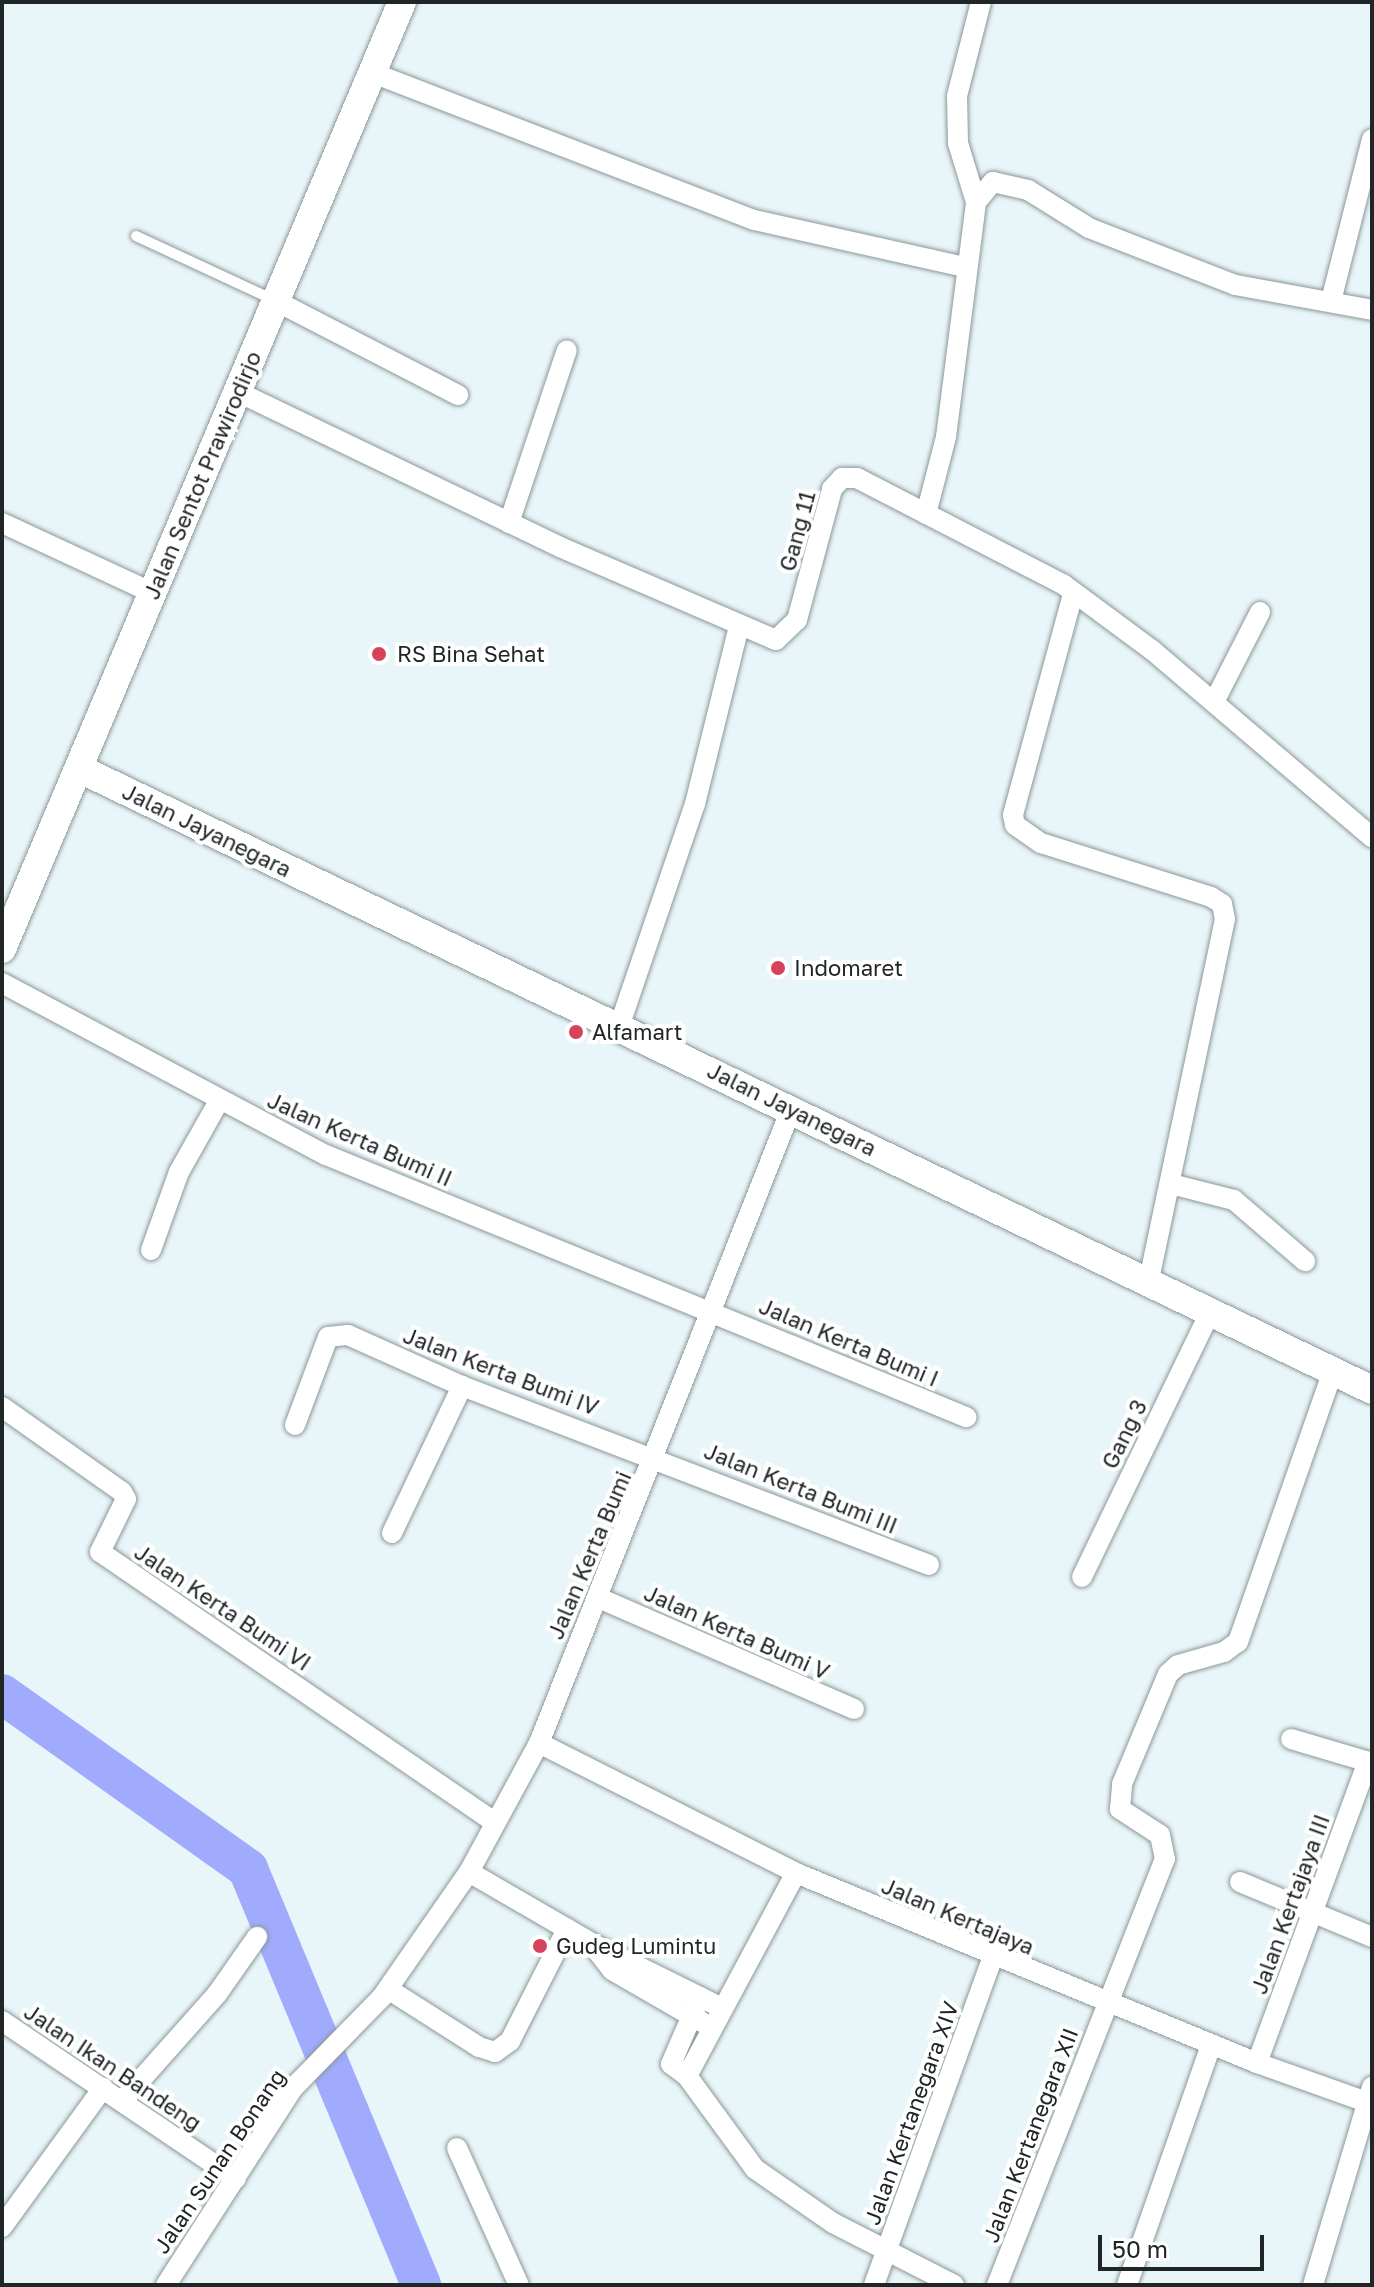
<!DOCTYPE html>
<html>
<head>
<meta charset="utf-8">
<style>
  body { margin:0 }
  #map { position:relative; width:1374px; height:2287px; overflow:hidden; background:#e9f6f9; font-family:"Golos Text",sans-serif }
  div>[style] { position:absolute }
  .river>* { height:40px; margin:-20px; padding:0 20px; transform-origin:20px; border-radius:20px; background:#a0abfd }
  .roads { filter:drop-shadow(0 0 2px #8b9799) drop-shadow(0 0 2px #8b9799) }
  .lane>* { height:10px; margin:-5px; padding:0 5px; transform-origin:5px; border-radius:5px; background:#fff }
  .street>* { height:20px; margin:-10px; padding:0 10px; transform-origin:10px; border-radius:10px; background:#fff }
  .secondary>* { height:28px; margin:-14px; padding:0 14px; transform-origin:14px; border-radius:14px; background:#fff }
  .dots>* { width:22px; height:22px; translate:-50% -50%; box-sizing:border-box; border:4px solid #fff; border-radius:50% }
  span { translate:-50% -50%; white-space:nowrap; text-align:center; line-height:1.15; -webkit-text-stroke:8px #fff; paint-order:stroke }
  .street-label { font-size:22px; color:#202526 }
  .poi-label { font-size:22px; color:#202526 }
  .left { translate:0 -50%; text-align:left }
  .frame { position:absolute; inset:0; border:4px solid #202526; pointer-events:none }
  .scale { position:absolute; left:1098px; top:2235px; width:166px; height:36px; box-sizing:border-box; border:4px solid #202526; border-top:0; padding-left:10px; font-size:24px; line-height:28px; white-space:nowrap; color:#202526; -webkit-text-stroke:6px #fff; paint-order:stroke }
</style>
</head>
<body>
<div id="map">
  <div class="river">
    <i style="left:2px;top:1694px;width:302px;rotate:35.4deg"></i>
    <i style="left:248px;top:1869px;width:451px;rotate:67.4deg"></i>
  </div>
  <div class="roads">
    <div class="lane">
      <i style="left:136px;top:236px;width:152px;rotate:24.9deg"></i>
    </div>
    <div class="street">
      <i style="left:373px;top:73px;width:408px;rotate:21.1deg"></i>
      <i style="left:754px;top:220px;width:215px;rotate:12.6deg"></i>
      <i style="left:976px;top:202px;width:62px;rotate:-107deg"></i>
      <i style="left:958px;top:143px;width:47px;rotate:-91.2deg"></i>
      <i style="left:957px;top:96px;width:97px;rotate:-75.7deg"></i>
      <i style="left:276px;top:301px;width:205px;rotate:27.3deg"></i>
      <i style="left:1331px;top:301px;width:167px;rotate:-75.8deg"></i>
      <i style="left:236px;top:391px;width:360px;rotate:25.7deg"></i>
      <i style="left:560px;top:547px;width:235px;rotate:23.3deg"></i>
      <i style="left:776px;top:640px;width:29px;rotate:-44deg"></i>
      <i style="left:797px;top:620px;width:136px;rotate:-75deg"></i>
      <i style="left:832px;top:489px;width:15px;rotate:-48deg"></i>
      <i style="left:842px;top:478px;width:15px"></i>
      <i style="left:857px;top:478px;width:233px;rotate:27.3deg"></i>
      <i style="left:1064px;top:585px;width:109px;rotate:36.5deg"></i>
      <i style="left:1152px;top:650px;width:289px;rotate:40.4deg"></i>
      <i style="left:926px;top:514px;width:80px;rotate:-75.4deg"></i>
      <i style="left:946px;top:437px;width:237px;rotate:-82.7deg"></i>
      <i style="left:976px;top:202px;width:26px;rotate:-50deg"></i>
      <i style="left:993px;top:182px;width:36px;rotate:13deg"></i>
      <i style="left:1028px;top:190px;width:72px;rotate:31.9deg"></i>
      <i style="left:1089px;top:228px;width:157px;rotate:21.3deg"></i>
      <i style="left:1235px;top:285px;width:139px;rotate:10.3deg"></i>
      <i style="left:2px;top:523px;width:166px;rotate:24.9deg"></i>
      <i style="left:509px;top:523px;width:182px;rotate:-71.5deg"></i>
      <i style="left:1073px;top:594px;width:229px;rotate:105.2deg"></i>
      <i style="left:1013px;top:815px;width:10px;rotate:79deg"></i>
      <i style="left:1015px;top:825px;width:32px;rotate:35deg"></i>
      <i style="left:1041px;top:843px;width:178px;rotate:17.6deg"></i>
      <i style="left:1211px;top:897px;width:13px;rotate:32deg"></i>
      <i style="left:1222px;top:904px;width:15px;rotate:79deg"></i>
      <i style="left:1225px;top:919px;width:373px;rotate:101.9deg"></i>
      <i style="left:1214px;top:702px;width:101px;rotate:-62.9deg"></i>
      <i style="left:2px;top:983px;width:367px;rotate:28deg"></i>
      <i style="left:326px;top:1155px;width:692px;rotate:22.26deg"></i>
      <i style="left:619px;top:1027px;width:236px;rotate:-71.2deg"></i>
      <i style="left:695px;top:804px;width:183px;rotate:-76.1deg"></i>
      <i style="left:1171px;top:1184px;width:65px;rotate:14.3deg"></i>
      <i style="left:1234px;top:1200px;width:94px;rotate:40.7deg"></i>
      <i style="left:151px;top:1250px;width:83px;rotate:-70.3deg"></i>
      <i style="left:179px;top:1172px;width:81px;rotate:-60.6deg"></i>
      <i style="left:2px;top:1407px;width:147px;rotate:35.3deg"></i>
      <i style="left:122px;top:1492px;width:8px;rotate:60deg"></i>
      <i style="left:126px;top:1499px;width:59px;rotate:116.1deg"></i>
      <i style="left:100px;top:1552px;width:478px;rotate:34.4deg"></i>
      <i style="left:295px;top:1425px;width:94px;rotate:-69.4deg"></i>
      <i style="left:328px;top:1337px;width:20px;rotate:-6deg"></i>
      <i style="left:348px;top:1335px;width:125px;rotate:24.1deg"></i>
      <i style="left:462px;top:1386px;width:500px;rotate:20.97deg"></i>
      <i style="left:392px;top:1533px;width:163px;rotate:-64.5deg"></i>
      <i style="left:1082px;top:1577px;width:294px;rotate:-64.2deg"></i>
      <i style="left:601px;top:1599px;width:276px;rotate:23.5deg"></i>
      <i style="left:1291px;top:1739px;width:84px;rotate:16.5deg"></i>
      <i style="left:539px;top:1743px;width:288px;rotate:26.8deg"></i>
      <i style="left:796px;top:1873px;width:499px;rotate:22.4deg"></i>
      <i style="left:1257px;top:2063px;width:122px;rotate:19.6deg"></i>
      <i style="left:469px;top:1872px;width:143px;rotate:30.1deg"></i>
      <i style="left:593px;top:1944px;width:144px;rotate:26.4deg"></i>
      <i style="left:1240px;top:1882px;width:143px;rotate:22.6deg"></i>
      <i style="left:595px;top:1948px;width:28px;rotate:52deg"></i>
      <i style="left:612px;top:1970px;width:104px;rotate:30deg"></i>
      <i style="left:388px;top:1989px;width:108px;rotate:32.5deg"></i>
      <i style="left:479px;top:2047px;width:17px;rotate:17deg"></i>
      <i style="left:495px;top:2052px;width:19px;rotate:-36deg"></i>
      <i style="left:510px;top:2041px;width:126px;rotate:-63deg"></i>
      <i style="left:700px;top:1997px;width:73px;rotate:113.4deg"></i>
      <i style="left:671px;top:2064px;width:20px;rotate:37deg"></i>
      <i style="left:687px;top:2076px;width:115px;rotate:53.8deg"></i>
      <i style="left:755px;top:2169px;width:95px;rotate:34.7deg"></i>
      <i style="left:833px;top:2223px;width:136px;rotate:27.1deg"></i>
      <i style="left:2px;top:2021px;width:282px;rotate:34deg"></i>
      <i style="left:1257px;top:2063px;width:321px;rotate:-69.8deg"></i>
      <i style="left:687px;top:2076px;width:230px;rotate:-61.8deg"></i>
      <i style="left:122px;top:2101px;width:143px;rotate:-48.4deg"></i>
      <i style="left:217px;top:1994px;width:70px;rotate:-54.9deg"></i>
      <i style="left:457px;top:2148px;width:150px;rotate:65.7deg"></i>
      <i style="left:2px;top:2227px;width:172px;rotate:-54deg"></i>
      <i style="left:166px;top:2285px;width:234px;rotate:-57.2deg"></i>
      <i style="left:293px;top:2088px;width:127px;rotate:-45.6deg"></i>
      <i style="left:382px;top:1997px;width:152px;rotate:-55.2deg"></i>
      <i style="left:469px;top:1872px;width:147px;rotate:-61.5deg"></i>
      <i style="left:539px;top:1743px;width:684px;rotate:-68.31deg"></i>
      <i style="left:874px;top:2285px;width:349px;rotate:-70.1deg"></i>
      <i style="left:997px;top:2285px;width:458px;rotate:-68.5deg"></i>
      <i style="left:1165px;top:1859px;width:25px;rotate:-102deg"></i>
      <i style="left:1160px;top:1835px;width:48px;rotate:-147deg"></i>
      <i style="left:1120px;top:1809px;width:25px;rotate:-85deg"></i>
      <i style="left:1122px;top:1784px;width:119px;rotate:-67.3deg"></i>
      <i style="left:1168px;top:1674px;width:13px;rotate:-42deg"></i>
      <i style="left:1178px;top:1665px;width:48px;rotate:-15.8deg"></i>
      <i style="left:1224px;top:1652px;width:17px;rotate:-36deg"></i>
      <i style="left:1238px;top:1642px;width:287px;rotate:-70.7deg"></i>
      <i style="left:1127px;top:2285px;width:254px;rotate:-70.7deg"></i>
      <i style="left:1313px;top:2285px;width:207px;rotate:-73.4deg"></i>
    </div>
    <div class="secondary">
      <i style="left:80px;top:769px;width:1433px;rotate:25.67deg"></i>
      <i style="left:2px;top:949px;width:1028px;rotate:-67.1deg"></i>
    </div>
  </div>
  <div class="dots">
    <i style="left:379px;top:654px;background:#d4435b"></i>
    <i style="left:778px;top:968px;background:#d4435b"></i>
    <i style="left:576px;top:1032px;background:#d4435b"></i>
    <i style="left:540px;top:1946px;background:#d4435b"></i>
  </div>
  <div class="street-label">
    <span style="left:202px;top:475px;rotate:-67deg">Jalan Sentot Prawirodirjo</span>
    <span style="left:797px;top:531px;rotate:-75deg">Gang 11</span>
    <span style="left:207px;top:830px;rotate:26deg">Jalan Jayanegara</span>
    <span style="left:792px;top:1109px;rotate:26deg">Jalan Jayanegara</span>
    <span style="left:360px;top:1139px;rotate:24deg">Jalan Kerta Bumi II</span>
    <span style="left:849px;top:1342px;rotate:23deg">Jalan Kerta Bumi I</span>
    <span style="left:501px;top:1371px;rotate:21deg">Jalan Kerta Bumi IV</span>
    <span style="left:1124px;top:1434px;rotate:-64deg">Gang 3</span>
    <span style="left:801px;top:1488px;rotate:22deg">Jalan Kerta Bumi III</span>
    <span style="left:589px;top:1555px;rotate:-67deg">Jalan Kerta Bumi</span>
    <span style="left:223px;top:1607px;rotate:34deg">Jalan Kerta Bumi VI</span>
    <span style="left:737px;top:1632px;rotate:24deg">Jalan Kerta Bumi V</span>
    <span style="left:1290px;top:1904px;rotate:-70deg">Jalan Kertajaya III</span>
    <span style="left:958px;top:1916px;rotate:23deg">Jalan Kertajaya</span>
    <span style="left:113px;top:2067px;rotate:34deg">Jalan Ikan Bandeng</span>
    <span style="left:911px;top:2113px;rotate:-70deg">Jalan Kertanegara XIV</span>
    <span style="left:1030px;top:2135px;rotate:-69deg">Jalan Kertanegara XII</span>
    <span style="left:219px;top:2161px;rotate:-56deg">Jalan Sunan Bonang</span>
  </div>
  <div class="poi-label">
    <span class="left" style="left:397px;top:654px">RS Bina Sehat</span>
    <span class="left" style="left:794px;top:968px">Indomaret</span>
    <span class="left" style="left:592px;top:1032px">Alfamart</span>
    <span class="left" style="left:556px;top:1946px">Gudeg Lumintu</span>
  </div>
  <div class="frame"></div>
  <div class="scale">50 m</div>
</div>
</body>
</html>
